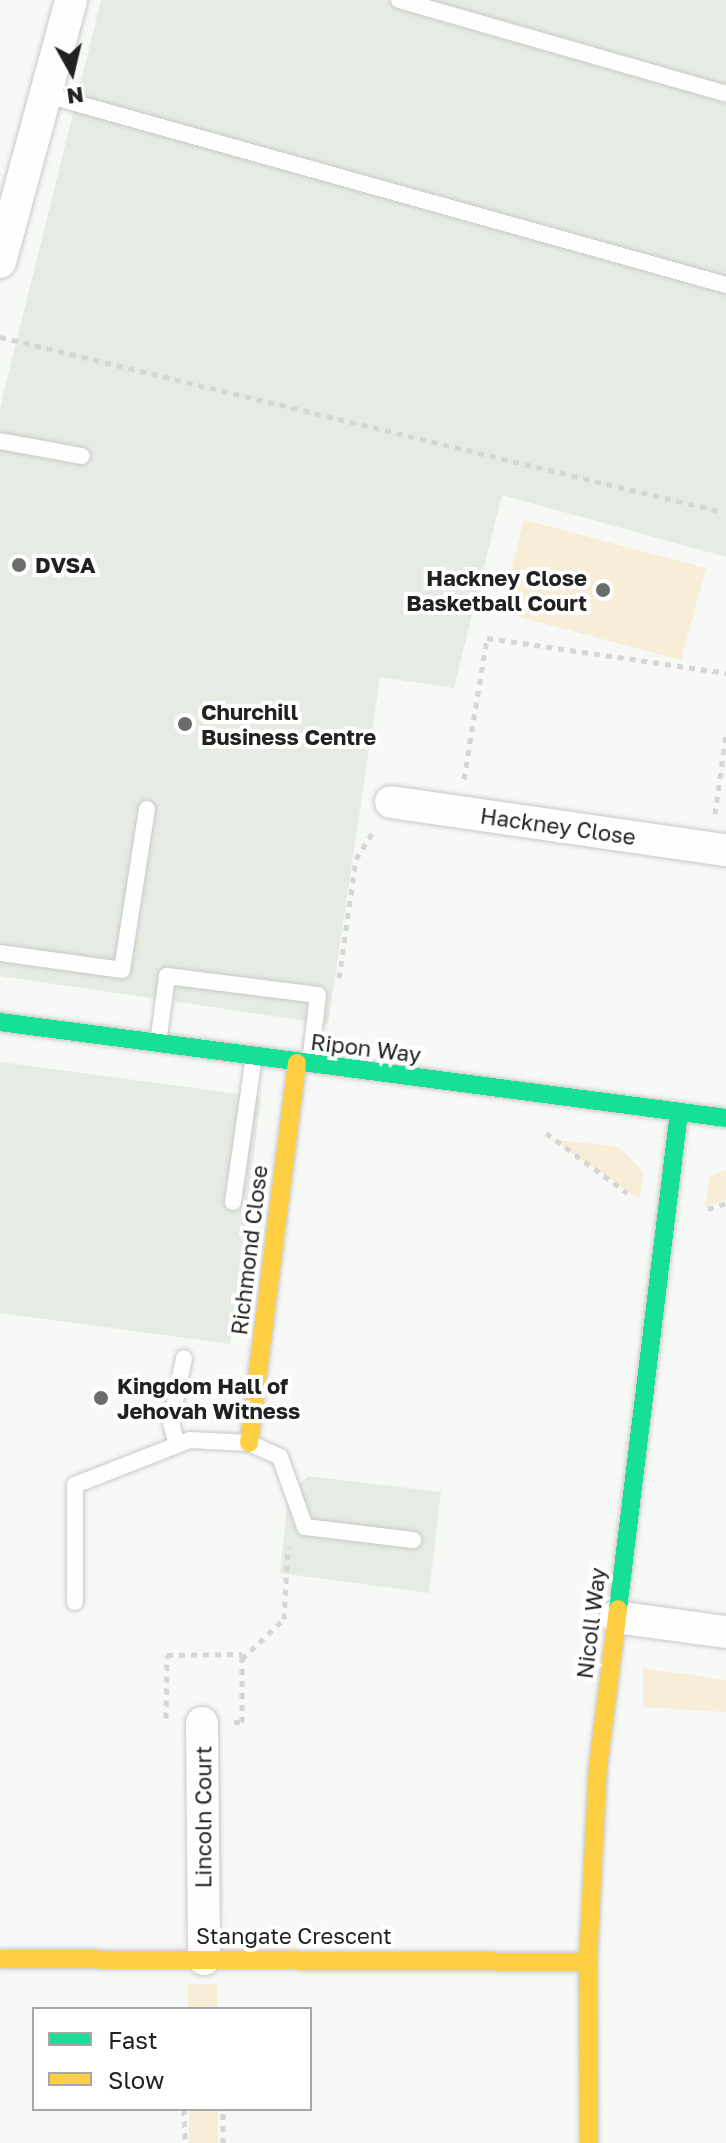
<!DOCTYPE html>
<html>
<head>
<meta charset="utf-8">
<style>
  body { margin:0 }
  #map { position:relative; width:726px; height:2143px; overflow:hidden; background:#f7f9f6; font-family:"Golos Text",sans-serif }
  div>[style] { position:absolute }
  .built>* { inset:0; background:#e6ece4 }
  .green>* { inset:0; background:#f8edd6 }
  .path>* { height:5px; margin-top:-2.5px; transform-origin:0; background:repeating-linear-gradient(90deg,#d6d6d6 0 6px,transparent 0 12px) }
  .roads { filter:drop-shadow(0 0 2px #c8c9c7) drop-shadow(0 0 2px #c8c9c7) }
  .lane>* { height:16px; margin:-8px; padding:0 8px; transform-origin:8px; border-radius:8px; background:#fefefe }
  .street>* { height:32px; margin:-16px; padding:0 16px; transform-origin:16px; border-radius:16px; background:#fefefe }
  .fast>* { height:18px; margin:-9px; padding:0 9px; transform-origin:9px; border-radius:9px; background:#16e098 }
  .slow>* { height:18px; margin:-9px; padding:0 9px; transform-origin:9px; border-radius:9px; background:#ffcf43 }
  .dots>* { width:22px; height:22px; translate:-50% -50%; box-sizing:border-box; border:4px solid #fff; border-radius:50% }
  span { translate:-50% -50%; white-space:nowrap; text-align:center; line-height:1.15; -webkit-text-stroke:8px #fff; paint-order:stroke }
  .poi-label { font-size:22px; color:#202220; font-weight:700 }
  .left { translate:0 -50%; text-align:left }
  .right { translate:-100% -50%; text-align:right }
  .street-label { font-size:22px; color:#202220 }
  .legend { position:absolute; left:32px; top:2007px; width:280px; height:104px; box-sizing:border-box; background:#fff; border:2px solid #a6a7a6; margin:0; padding:10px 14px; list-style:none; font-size:24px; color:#202220 }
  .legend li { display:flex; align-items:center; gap:16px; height:40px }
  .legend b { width:40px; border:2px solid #a6a7a6 }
  .north { position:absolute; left:32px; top:32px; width:80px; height:80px; -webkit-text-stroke:6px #fff; paint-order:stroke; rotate:172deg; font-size:22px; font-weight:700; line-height:32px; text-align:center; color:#202220 }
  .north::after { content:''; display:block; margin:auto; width:28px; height:36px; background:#202220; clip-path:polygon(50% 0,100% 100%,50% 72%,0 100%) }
</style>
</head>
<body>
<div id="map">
  <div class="built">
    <i style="clip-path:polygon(101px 0,726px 0,726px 557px,502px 495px,454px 688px,380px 677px,328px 1024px,0 976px,0 408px)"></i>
    <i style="clip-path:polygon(0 1062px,261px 1097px,230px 1344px,0 1313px)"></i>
    <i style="clip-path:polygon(308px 1476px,441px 1492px,429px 1593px,280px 1573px,288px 1497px)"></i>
  </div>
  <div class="green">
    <i style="clip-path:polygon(524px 520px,706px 568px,681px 660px,500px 612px)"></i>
    <i style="clip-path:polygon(551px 1139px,619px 1147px,644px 1173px,639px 1199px)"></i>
    <i style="clip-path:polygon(726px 1170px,726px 1200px,705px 1207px,710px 1176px)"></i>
    <i style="clip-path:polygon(643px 1668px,726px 1680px,726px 1712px,643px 1707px)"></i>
    <i style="clip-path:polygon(188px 1984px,217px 1984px,217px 2009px,188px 2009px)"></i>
    <i style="clip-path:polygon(189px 2109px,218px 2109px,218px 2143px,189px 2143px)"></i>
  </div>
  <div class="path">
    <i style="left:0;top:337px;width:744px;rotate:13.61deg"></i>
    <i style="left:464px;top:779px;width:143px;rotate:-80.7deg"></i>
    <i style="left:487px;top:638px;width:242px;rotate:8.3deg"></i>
    <i style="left:715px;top:814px;width:80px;rotate:-82.1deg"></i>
    <i style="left:339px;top:978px;width:120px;rotate:-81.9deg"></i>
    <i style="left:356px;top:859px;width:34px;rotate:-58deg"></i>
    <i style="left:546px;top:1133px;width:101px;rotate:36.5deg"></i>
    <i style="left:708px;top:1209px;width:19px;rotate:-18deg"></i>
    <i style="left:166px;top:1718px;width:63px;rotate:-89.1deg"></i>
    <i style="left:167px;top:1655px;width:75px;rotate:-0.8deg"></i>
    <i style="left:242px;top:1654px;width:5px;rotate:90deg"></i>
    <i style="left:234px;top:1722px;width:8px"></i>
    <i style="left:242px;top:1722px;width:63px;rotate:-90deg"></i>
    <i style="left:242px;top:1659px;width:58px;rotate:-43.6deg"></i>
    <i style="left:284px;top:1619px;width:73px;rotate:-86.9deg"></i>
    <i style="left:184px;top:2109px;width:34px;rotate:88deg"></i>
    <i style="left:223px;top:2143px;width:34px;rotate:-90deg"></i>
  </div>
  <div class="roads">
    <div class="lane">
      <i style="left:399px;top:0;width:340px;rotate:16deg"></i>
      <i style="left:43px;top:94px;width:709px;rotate:15.62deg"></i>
      <i style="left:0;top:441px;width:83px;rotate:10.4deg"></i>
      <i style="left:0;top:953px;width:123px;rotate:7.9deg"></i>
      <i style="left:122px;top:970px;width:163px;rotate:-81.2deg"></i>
      <i style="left:158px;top:1043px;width:68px;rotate:-82.3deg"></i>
      <i style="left:167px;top:976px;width:152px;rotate:7.2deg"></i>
      <i style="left:318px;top:995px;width:68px;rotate:96.7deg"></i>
      <i style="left:233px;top:1202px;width:147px;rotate:-81.8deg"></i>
      <i style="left:177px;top:1445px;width:24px;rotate:-105deg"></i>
      <i style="left:171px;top:1422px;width:65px;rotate:-78.5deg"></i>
      <i style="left:75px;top:1602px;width:117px;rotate:-90deg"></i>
      <i style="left:75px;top:1485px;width:123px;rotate:-21.4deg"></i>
      <i style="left:190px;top:1440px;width:59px;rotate:2.9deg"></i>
      <i style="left:249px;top:1443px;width:34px;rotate:24deg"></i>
      <i style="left:280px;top:1457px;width:74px;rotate:70.3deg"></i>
      <i style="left:305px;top:1527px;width:109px;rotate:6.9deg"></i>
    </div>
    <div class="street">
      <i style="left:0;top:262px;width:271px;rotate:-74.8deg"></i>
      <i style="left:391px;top:802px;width:338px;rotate:8.2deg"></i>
      <i style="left:616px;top:1617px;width:111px;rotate:7.8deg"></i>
      <i style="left:202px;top:1723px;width:236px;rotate:89.5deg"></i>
    </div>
    <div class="fast">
      <i style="left:0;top:1022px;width:732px;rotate:7.53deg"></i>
      <i style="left:618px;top:1609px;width:501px;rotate:-83deg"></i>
    </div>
    <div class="slow">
      <i style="left:249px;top:1443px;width:383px;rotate:-82.8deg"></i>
      <i style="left:0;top:1959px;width:588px;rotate:0.29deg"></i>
      <i style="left:589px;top:2143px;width:181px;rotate:-90.3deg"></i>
      <i style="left:588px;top:1962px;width:195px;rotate:-87.1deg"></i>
      <i style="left:598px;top:1767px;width:159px;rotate:-82.8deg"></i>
    </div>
  </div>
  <div class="dots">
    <i style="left:19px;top:565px;background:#6b6d6b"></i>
    <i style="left:603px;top:590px;background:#6b6d6b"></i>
    <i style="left:185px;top:724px;background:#6b6d6b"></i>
    <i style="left:101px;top:1398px;background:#6b6d6b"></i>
  </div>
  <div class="poi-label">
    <span class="left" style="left:35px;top:565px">DVSA</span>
    <span class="right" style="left:587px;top:590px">Hackney Close<br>Basketball Court</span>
    <span class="left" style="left:201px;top:724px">Churchill<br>Business Centre</span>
    <span class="left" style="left:117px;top:1398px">Kingdom Hall of<br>Jehovah Witness</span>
  </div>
  <div class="street-label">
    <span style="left:558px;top:826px;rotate:8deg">Hackney Close</span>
    <span style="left:366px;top:1048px;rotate:7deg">Ripon Way</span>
    <span style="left:249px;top:1250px;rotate:-83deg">Richmond Close</span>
    <span style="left:591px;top:1623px;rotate:-83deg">Nicoll Way</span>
    <span style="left:203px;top:1817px;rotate:-90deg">Lincoln Court</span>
    <span style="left:294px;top:1936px">Stangate Crescent</span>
  </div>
  <ul class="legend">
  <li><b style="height:10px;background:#16e098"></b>Fast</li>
  <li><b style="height:10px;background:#ffcf43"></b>Slow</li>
  </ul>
  <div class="north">N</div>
</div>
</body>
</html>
